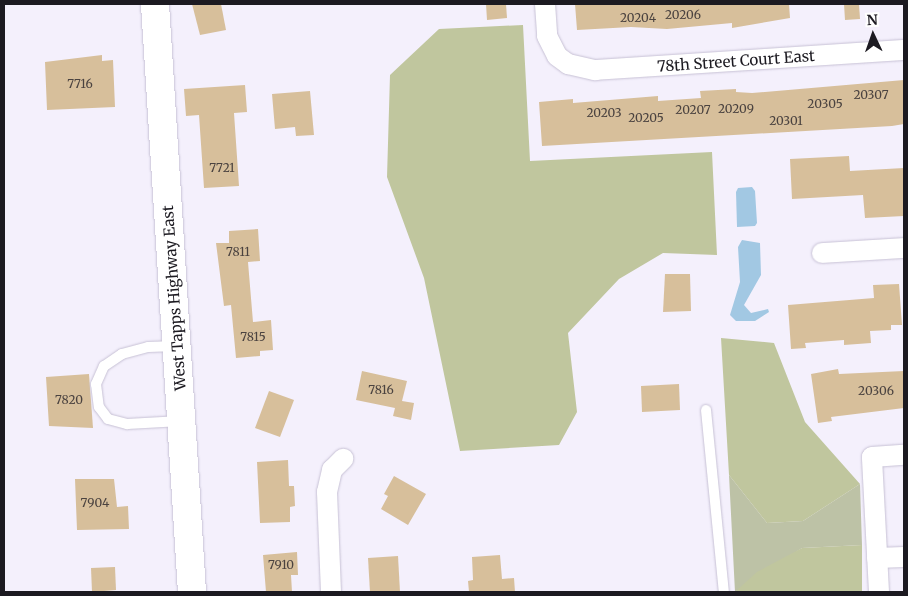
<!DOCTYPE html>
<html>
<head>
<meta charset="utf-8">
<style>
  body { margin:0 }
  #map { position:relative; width:908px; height:596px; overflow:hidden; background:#f4f0fc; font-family:Merriweather,serif }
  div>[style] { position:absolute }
  .green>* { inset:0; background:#bdc2a6 }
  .forest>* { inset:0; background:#c0c69e }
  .water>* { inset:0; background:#a2c8e3 }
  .building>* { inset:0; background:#d7bf9b }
  .roads { filter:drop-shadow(0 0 1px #c7c1d5) drop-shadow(0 0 1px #c7c1d5) }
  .lane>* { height:10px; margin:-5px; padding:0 5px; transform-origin:5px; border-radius:5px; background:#fff }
  .street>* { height:20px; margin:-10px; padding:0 10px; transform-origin:10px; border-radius:10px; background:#fff }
  .secondary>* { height:28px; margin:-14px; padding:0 14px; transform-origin:14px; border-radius:14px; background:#fff }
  span { translate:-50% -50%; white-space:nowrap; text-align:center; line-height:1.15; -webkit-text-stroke:4px #fff; paint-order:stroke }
  .number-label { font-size:12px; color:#4b4340 }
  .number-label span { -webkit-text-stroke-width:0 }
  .street-label { font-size:15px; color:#1c1a21 }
  .frame { position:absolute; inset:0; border:5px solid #1c1a21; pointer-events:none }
  .north { position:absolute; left:848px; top:10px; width:50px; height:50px; -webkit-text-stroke:4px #fff; paint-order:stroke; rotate:357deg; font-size:14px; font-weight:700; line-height:20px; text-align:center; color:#1c1a21 }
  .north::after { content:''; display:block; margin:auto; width:18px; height:22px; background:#1c1a21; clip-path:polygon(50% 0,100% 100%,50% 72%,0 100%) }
</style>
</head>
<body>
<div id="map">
  <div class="green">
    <i style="clip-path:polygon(729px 475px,767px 523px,803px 521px,860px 484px,862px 545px,802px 548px,735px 592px)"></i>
  </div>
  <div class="forest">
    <i style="clip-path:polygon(523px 25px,530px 161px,712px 152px,717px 255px,663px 253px,619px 279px,568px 333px,577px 412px,559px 445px,460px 451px,424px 278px,387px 177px,390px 75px,439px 29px)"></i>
    <i style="clip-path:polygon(721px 338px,774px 343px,805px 422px,860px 484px,803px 521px,767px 523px,729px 475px)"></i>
    <i style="clip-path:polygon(862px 545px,862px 592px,735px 592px,757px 572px,802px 548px)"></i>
  </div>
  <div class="water">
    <i style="clip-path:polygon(752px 187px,755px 191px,757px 223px,755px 226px,737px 227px,736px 192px,738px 188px)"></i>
    <i style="clip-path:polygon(742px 240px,760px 243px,761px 275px,744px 305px,751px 313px,768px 309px,769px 312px,755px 321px,736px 321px,730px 315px,740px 282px,738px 247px)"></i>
  </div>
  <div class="building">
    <i style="clip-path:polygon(192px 4px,221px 4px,226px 30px,200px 35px)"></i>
    <i style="clip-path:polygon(486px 4px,506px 4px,507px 18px,487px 20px)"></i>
    <i style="clip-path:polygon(575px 4px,789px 4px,790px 18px,732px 28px,732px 23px,667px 29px,631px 27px,577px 30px)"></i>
    <i style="clip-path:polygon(844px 4px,859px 4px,860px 19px,845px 20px)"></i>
    <i style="clip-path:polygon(102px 55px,102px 61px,113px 60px,115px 107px,47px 110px,45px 62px)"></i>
    <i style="clip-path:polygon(904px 80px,904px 124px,892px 126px,542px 146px,539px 102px,573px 99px,573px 103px,658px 96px,658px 101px,701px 98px,700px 91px,736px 89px,736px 92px,752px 93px)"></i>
    <i style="clip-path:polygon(245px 85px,247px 112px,234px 113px,239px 186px,204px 188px,199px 115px,186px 116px,184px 89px)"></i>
    <i style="clip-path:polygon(310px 91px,314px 135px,296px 136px,295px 127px,275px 129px,272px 94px)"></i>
    <i style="clip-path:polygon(849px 156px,850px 171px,904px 168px,904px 216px,865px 218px,863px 195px,792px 199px,790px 159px)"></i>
    <i style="clip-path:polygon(258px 229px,260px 261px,248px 262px,253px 322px,271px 320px,273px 350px,260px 351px,260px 356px,236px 358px,231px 305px,224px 306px,216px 243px,229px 243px,229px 231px)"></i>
    <i style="clip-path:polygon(665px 274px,690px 274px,691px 311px,663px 312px)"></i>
    <i style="clip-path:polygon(899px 284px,902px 325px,891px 325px,891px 330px,870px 331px,871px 343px,844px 345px,844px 340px,805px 343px,806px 348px,791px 349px,788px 305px,874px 298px,873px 285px)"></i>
    <i style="clip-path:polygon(838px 369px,839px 374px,904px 371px,904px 408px,831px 417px,832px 421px,818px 423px,811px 374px)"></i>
    <i style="clip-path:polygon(362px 371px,407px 381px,402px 401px,414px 403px,411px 420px,393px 416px,395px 408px,356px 400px)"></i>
    <i style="clip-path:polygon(89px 374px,93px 428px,49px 426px,46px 377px)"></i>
    <i style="clip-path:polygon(679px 384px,680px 410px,642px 412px,641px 386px)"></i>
    <i style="clip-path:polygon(269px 391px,294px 400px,280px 437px,255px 428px)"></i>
    <i style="clip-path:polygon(288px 460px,289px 486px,294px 486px,295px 506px,290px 507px,290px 522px,260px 523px,257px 462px)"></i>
    <i style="clip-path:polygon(394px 476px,426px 494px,408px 525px,381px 509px,388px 496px,384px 494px)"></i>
    <i style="clip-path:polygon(75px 479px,114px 479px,117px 507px,128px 506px,129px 529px,77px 530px)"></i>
    <i style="clip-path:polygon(297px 552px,298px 575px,291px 575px,292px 592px,266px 592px,263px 555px)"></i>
    <i style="clip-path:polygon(500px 555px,502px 579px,514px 578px,515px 592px,469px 592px,468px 581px,473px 580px,472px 557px)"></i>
    <i style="clip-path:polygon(398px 556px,400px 592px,370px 592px,368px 558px)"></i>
    <i style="clip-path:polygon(115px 567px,116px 590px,92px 592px,91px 568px)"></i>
  </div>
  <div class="roads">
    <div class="lane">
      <i style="left:176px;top:346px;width:28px;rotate:178deg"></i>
      <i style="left:148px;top:347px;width:27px;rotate:165deg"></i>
      <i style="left:122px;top:354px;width:22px;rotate:146deg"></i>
      <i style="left:104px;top:366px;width:20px;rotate:114deg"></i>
      <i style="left:96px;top:384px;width:23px;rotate:83deg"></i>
      <i style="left:99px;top:407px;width:15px;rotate:53deg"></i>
      <i style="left:108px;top:419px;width:20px;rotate:15deg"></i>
      <i style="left:127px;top:424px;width:54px;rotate:-3.2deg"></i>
      <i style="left:706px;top:410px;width:183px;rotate:84.4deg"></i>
    </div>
    <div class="street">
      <i style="left:545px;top:4px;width:32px;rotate:86deg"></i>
      <i style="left:547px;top:36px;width:22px;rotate:63deg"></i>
      <i style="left:557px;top:56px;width:14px;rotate:36deg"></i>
      <i style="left:568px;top:64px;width:28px;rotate:13deg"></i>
      <i style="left:595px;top:70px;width:310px;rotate:-3.7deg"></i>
      <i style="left:822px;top:253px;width:82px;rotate:-3.5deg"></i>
      <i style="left:877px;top:558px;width:27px;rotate:-2deg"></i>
      <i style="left:331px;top:592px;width:100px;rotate:-92.3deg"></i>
      <i style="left:327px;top:492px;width:23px;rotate:-77deg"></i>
      <i style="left:332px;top:470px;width:16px;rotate:-45deg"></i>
      <i style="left:879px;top:592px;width:135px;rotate:-93deg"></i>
      <i style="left:872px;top:457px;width:32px;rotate:-4deg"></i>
    </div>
    <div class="secondary">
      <i style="left:155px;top:4px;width:589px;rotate:86.4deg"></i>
    </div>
  </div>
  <div class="number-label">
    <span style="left:683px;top:15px">20206</span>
    <span style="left:638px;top:18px">20204</span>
    <span style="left:80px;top:84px">7716</span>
    <span style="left:871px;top:95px">20307</span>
    <span style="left:825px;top:104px">20305</span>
    <span style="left:736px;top:109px">20209</span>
    <span style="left:693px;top:110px">20207</span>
    <span style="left:604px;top:113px">20203</span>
    <span style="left:646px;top:118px">20205</span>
    <span style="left:786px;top:121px">20301</span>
    <span style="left:222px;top:168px">7721</span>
    <span style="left:238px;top:252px">7811</span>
    <span style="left:253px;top:337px">7815</span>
    <span style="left:381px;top:390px">7816</span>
    <span style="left:876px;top:391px">20306</span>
    <span style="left:69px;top:400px">7820</span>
    <span style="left:95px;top:503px">7904</span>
    <span style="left:281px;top:565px">7910</span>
  </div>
  <div class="street-label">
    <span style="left:736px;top:61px;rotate:-4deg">78th Street Court East</span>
    <span style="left:174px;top:298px;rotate:-94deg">West Tapps Highway East</span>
  </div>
  <div class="frame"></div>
  <div class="north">N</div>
</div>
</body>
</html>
